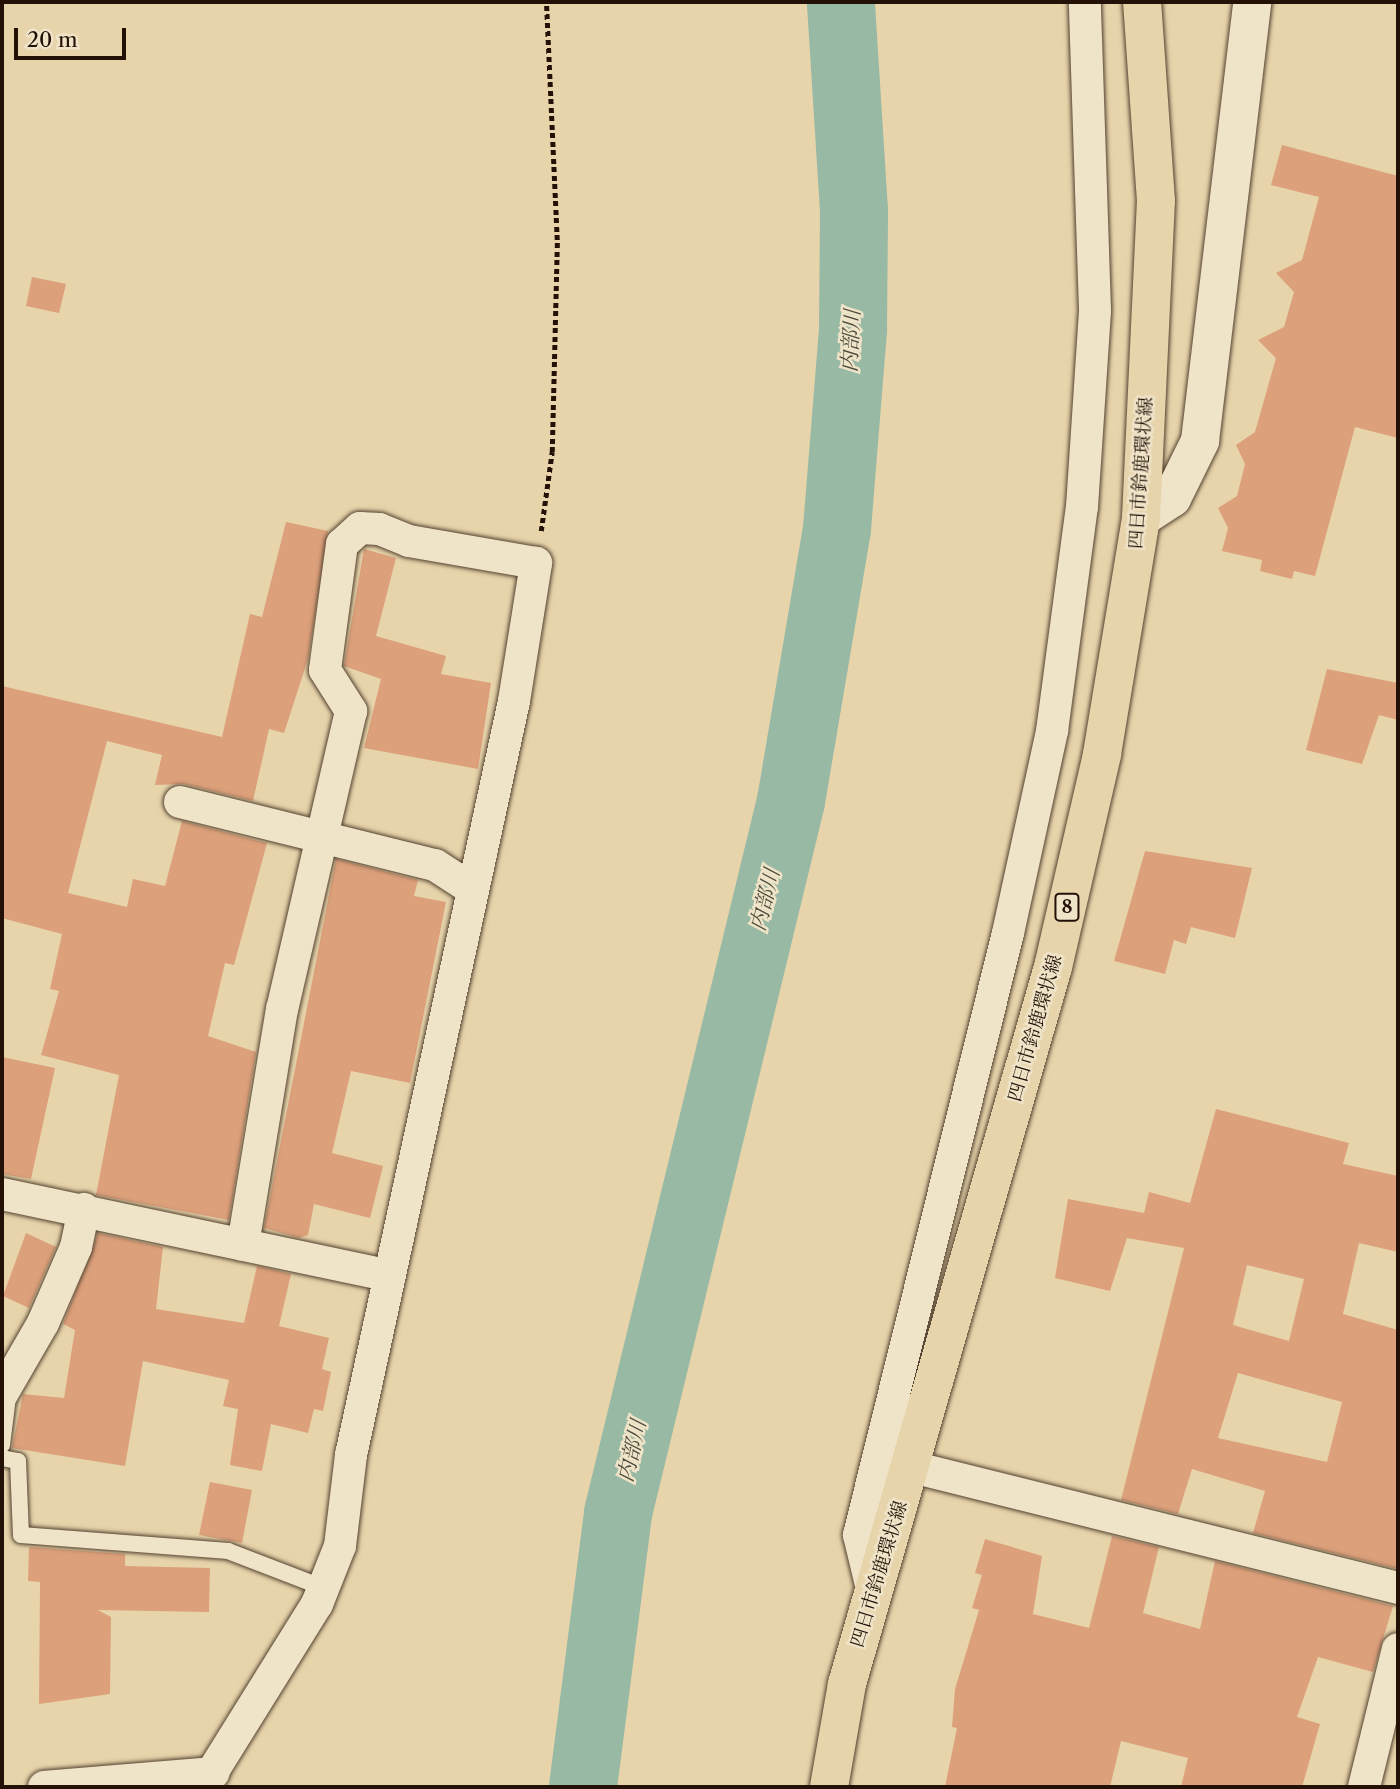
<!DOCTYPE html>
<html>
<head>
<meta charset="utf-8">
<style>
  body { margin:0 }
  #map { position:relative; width:1400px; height:1789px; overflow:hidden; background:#e7d4ab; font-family:"Libre Caslon Text","Noto Serif JP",serif }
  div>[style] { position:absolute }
  .river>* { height:68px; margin:-34px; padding:0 34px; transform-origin:34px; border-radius:34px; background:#98b9a4 }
  .building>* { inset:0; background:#dca07b }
  .path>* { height:4.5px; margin-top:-2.25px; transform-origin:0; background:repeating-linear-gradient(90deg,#231107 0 5px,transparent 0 8.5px) }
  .roads { filter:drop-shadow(0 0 2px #544230) drop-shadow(0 0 2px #544230) }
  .service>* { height:16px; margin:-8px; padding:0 8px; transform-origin:8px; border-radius:8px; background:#efe3c8 }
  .minor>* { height:32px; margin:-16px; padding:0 16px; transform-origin:16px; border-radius:16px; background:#efe3c8 }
  .tertiary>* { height:38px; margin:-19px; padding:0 19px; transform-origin:19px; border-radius:19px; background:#efe3c8 }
  .primary>* { height:38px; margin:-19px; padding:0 19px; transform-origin:19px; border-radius:19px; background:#e7d4ab }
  span { translate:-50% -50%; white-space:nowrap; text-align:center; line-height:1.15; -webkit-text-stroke:5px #efe3c8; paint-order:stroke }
  .shield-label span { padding:2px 5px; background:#efe3c8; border:2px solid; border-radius:5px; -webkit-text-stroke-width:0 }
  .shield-label { font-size:18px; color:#231107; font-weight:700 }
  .street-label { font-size:19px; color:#231107 }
  .water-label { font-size:21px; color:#4c4c3e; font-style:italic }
  .frame { position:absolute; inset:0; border:4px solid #231107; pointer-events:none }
  .scale { position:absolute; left:14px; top:28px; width:112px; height:32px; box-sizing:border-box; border:4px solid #231107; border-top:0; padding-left:9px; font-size:21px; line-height:24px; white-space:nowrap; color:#231107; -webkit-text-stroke:5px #efe3c8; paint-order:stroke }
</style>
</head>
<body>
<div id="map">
  <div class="river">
    <i style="left:583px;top:1787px;width:276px;rotate:-82.7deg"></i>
    <i style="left:618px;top:1513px;width:733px;rotate:-76.34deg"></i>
    <i style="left:791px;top:801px;width:276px;rotate:-80.4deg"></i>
    <i style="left:837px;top:529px;width:201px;rotate:-85.4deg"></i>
    <i style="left:853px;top:329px;width:118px;rotate:-89.5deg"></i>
    <i style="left:854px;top:211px;width:209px;rotate:-93.6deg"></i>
  </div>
  <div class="building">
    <i style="clip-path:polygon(1282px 145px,1398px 176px,1398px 438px,1355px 427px,1315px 576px,1294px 571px,1292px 579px,1260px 571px,1262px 560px,1222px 551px,1228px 528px,1218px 508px,1237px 496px,1245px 464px,1236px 445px,1255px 432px,1276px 358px,1258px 340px,1284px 327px,1294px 292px,1276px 273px,1302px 260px,1319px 197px,1271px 185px)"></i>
    <i style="clip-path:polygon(32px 277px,66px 284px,59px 313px,26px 306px)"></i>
    <i style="clip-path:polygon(286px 522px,328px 531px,308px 659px,284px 733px,269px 729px,253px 801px,184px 784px,155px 785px,162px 755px,107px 741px,68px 893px,127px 907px,133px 879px,165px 886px,182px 821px,267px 843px,234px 965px,225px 963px,208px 1036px,256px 1052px,229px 1220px,96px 1195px,119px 1075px,41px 1055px,59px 991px,50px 989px,62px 934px,2px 918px,2px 686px,222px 737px,250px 614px,262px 617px)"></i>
    <i style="clip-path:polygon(364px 549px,396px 558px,376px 636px,446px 656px,441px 674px,491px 683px,478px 769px,364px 748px,381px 679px,344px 666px)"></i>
    <i style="clip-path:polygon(1327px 669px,1398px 683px,1398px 720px,1379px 715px,1362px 764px,1306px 750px)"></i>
    <i style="clip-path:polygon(1145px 851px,1252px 868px,1235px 938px,1191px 927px,1186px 944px,1174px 940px,1165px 974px,1114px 961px)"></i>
    <i style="clip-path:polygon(336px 859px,418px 880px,414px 896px,446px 902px,410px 1083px,351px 1071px,332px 1153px,383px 1166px,370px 1218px,314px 1204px,308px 1235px,299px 1238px,264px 1228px)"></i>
    <i style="clip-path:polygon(2px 1057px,55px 1068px,31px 1179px,2px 1174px)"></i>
    <i style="clip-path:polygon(evenodd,1216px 1109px,1349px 1143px,1343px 1164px,1398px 1176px,1398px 1252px,1359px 1243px,1343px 1314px,1398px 1330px,1398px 1569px,1253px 1533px,1265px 1491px,1192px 1469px,1178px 1514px,1121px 1500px,1184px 1248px,1127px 1238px,1110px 1291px,1055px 1278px,1068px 1199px,1144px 1213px,1149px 1192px,1190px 1203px,1216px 1109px,1247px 1265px,1304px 1279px,1289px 1341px,1233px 1325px,1247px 1265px,1216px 1109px,1238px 1373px,1342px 1402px,1327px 1462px,1218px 1438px,1238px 1373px)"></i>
    <i style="clip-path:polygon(26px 1233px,56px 1247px,29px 1308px,3px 1296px)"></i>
    <i style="clip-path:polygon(98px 1233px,163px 1247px,156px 1309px,244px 1323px,257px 1266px,291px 1274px,279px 1326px,329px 1338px,322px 1369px,331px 1372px,323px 1411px,314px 1409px,308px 1433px,271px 1424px,262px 1471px,230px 1465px,238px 1409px,223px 1406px,229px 1380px,143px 1361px,125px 1466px,12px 1448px,23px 1394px,64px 1398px,75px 1330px,63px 1324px)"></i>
    <i style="clip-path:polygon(210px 1482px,252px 1490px,242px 1543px,199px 1535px)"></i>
    <i style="clip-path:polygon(1112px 1536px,1159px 1547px,1143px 1613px,1200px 1629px,1215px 1561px,1393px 1606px,1373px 1672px,1318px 1657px,1297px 1717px,1320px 1724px,1302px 1787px,1181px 1787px,1188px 1758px,1121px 1741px,1110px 1787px,945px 1787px,957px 1728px,952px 1727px,955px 1689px,979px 1610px,972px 1608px,982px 1575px,975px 1573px,985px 1539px,1042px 1556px,1033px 1614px,1089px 1628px)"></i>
    <i style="clip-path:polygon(29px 1547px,125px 1554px,125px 1566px,210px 1568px,209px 1612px,98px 1610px,111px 1617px,110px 1694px,39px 1704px,40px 1582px,28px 1581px)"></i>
  </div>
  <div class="path">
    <i style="left:541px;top:531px;width:80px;rotate:-82.1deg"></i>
    <i style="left:552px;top:452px;width:212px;rotate:-88.6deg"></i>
    <i style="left:557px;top:240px;width:238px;rotate:-92.6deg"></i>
  </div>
  <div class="roads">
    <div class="service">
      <i style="left:2px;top:1445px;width:56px;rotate:-82.9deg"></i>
      <i style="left:2px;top:1458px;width:16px;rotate:11deg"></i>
      <i style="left:18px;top:1461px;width:74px;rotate:87.7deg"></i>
      <i style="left:21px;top:1535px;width:208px;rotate:4.4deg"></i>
      <i style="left:228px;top:1551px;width:103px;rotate:21.1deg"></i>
    </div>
    <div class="minor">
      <i style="left:180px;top:802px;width:263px;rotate:13.9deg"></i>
      <i style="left:435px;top:865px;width:40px;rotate:32.9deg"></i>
      <i style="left:2px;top:1194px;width:393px;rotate:11.9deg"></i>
      <i style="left:2px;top:1394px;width:82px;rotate:-60deg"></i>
      <i style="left:43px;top:1323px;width:83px;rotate:-66.5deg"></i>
      <i style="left:76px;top:1247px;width:39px;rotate:-78deg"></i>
      <i style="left:912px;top:1467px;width:501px;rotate:13.98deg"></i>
      <i style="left:872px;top:1589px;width:56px;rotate:-103.5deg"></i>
      <i style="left:859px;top:1535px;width:620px;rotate:-76.1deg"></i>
      <i style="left:1008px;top:933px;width:207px;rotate:-77.7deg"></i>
      <i style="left:1052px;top:731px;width:226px;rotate:-82.4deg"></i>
      <i style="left:1082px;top:507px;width:197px;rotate:-86.2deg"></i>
      <i style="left:1095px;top:310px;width:308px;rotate:-91.9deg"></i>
      <i style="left:44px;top:1787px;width:170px;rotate:-4.7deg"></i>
      <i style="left:203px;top:1787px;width:216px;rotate:-58.1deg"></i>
      <i style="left:317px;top:1604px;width:62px;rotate:-68.4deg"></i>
      <i style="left:340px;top:1546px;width:92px;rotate:-83.1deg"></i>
      <i style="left:351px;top:1455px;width:771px;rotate:-77.8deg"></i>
      <i style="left:514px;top:701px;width:140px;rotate:-80.9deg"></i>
      <i style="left:536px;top:563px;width:129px;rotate:-170.2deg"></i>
      <i style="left:409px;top:541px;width:32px;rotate:-158deg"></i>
      <i style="left:379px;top:529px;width:19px;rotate:-177deg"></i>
      <i style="left:360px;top:528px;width:24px;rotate:138deg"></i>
      <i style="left:342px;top:544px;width:127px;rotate:97.7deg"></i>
      <i style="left:325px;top:670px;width:49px;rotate:57.6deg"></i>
      <i style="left:351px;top:711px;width:306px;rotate:103deg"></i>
      <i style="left:282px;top:1009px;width:239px;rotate:99.4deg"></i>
      <i style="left:1364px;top:1787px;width:142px;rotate:-76.2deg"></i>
    </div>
    <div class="tertiary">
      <i style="left:1141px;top:518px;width:37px;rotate:-33deg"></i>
      <i style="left:1172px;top:498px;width:64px;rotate:-63.8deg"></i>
      <i style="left:1200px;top:441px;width:442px;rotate:-83.2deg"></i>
    </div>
    <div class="primary">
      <i style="left:829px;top:1787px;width:105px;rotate:-80.1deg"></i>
      <i style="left:847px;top:1684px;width:746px;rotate:-73.97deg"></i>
      <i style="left:1053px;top:967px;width:219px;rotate:-77deg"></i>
      <i style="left:1102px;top:754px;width:239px;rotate:-80.6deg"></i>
      <i style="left:1141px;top:518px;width:317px;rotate:-87.3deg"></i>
      <i style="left:1156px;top:201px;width:199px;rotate:-94deg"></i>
    </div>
  </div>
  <div class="shield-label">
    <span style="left:1067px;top:907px">8</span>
  </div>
  <div class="street-label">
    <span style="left:1141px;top:473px;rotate:-86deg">四日市鈴鹿環状線</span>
    <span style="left:1035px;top:1028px;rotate:-74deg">四日市鈴鹿環状線</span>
    <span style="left:879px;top:1574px;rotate:-73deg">四日市鈴鹿環状線</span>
  </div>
  <div class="water-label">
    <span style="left:851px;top:341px;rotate:-87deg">内部川</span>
    <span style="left:765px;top:900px;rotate:-76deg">内部川</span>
    <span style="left:632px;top:1451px;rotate:-77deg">内部川</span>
  </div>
  <div class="frame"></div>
  <div class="scale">20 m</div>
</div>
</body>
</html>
